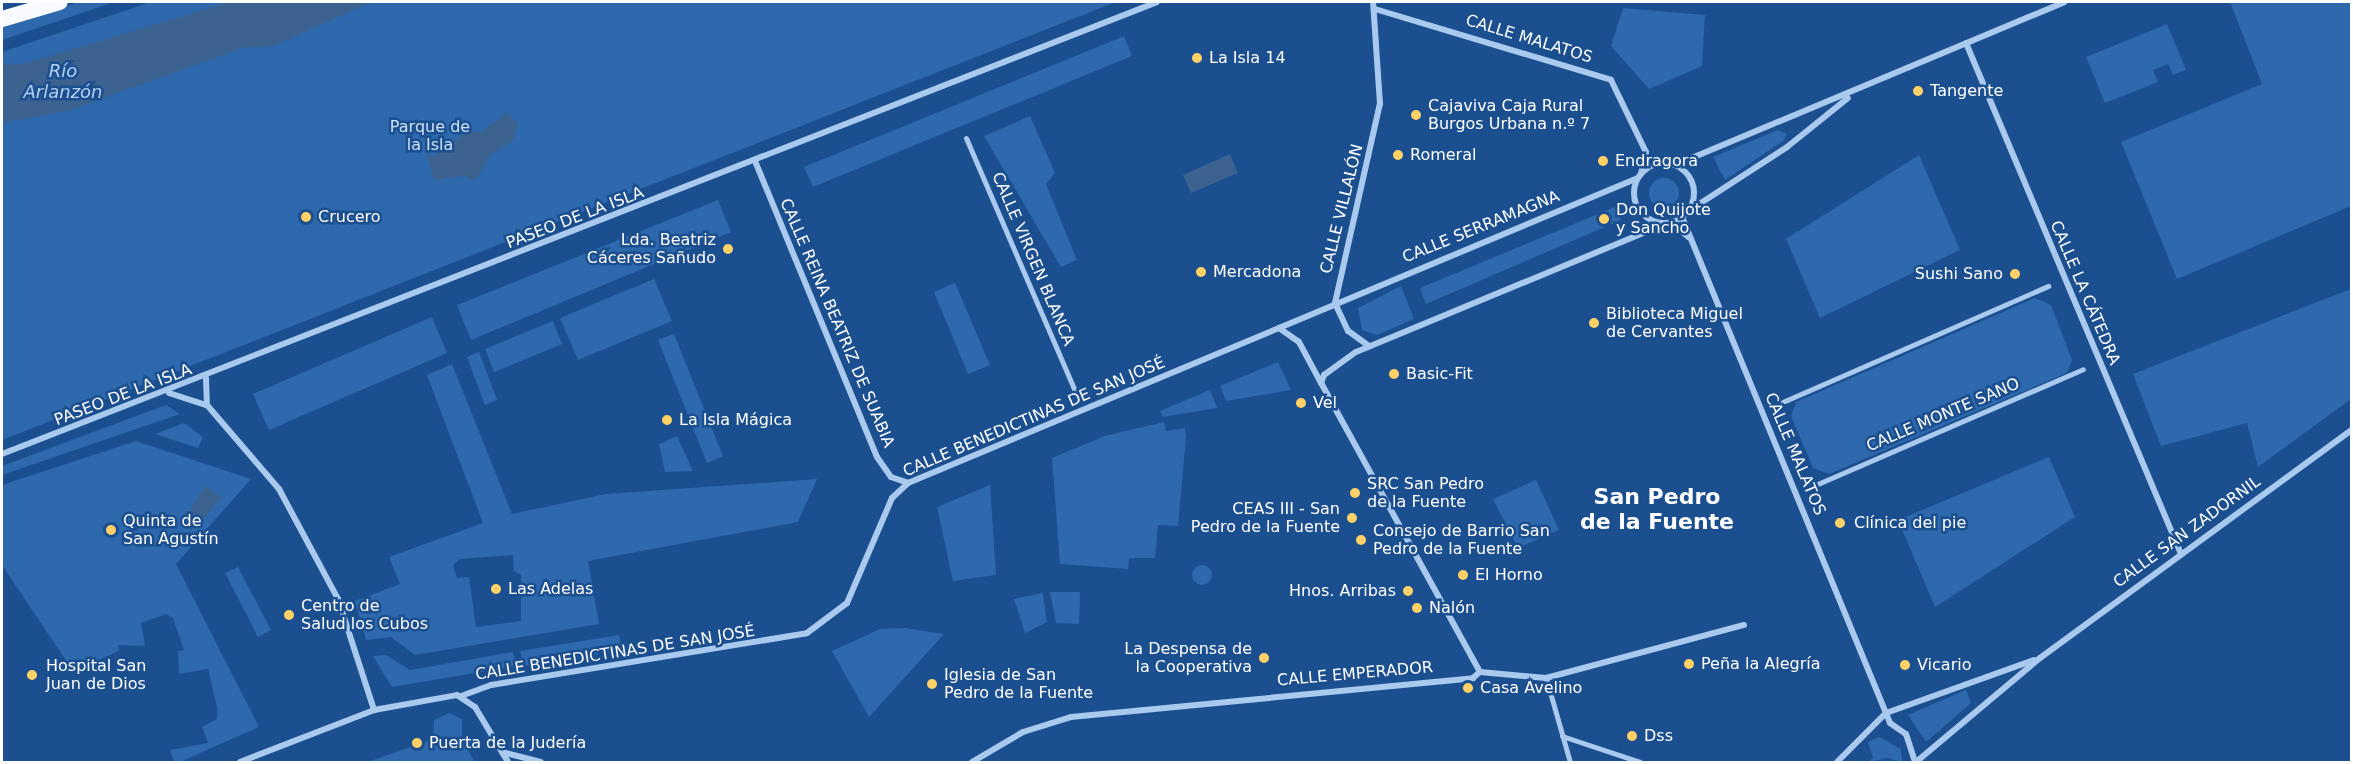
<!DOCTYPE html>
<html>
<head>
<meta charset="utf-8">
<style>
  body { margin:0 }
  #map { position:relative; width:2353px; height:764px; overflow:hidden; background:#1b4f8f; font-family:"DejaVu Sans",sans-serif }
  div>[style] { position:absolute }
  .green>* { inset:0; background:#2e69ad }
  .round { border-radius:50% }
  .water>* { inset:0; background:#3c6290 }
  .pedestrian>* { height:5px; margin:-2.5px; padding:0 2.5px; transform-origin:2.5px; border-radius:2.5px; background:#a9c9ee }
  .minor>* { height:6px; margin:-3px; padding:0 3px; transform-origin:3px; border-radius:3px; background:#a9c9ee }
  .minor>.ring { margin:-3px; padding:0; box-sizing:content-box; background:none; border:6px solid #a9c9ee; border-radius:50% }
  .trunk>* { height:16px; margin:-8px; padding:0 8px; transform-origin:8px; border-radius:8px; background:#f8faff }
  .dots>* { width:16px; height:16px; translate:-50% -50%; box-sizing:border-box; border:3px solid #1b4f8f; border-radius:50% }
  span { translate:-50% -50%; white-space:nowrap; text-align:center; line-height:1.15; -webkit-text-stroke:5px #1b4f8f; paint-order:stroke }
  .street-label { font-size:16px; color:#fff }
  .poi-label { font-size:16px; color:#fff }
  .left { translate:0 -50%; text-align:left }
  .right { translate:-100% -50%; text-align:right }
  .park-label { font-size:16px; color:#cfe3fa }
  .water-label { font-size:18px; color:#b5d3f5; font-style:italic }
  .district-label { font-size:22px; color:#fff; font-weight:700 }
  .frame { position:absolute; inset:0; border:3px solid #fff; pointer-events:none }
</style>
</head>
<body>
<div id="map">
  <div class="green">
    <i style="clip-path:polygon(80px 2px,114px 2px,2px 40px,2px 25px)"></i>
    <i style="clip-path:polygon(151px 2px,1116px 2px,2px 440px,2px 52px)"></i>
    <i style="clip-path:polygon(2230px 2px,2351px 2px,2351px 206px,2177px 279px,2121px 142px,2262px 84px)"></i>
    <i style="clip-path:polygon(1623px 8px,1705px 15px,1702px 66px,1649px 89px,1611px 46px)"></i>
    <i style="clip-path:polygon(2167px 24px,2186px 70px,2173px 75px,2168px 64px,2153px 70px,2158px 82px,2105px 103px,2086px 57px)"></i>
    <i style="clip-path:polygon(1124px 36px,1132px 56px,813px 187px,804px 167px)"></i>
    <i style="clip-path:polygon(1030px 116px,1055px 173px,1046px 184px,1077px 260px,1061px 267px,984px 136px)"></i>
    <i style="clip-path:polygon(1778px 130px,1787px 134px,1783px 141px,1725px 180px,1713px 157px)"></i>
    <i style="clip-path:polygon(1919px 155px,1960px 250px,1820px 318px,1786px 239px)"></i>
    <i class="round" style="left:1649px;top:178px;width:30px;height:30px"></i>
    <i style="clip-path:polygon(718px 200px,731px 232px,471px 340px,457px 305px)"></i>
    <i style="clip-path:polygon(1615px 207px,1621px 220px,1426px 304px,1420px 288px)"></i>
    <i style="clip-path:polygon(654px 279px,672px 321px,578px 360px,560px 318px)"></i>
    <i style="clip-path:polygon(955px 283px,990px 365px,968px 374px,934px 292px)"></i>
    <i style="clip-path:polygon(1401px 286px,1414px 319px,1377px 335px,1362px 330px,1358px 308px)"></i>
    <i style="clip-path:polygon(2351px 289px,2351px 399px,2258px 467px,2247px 423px,2161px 446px,2133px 374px)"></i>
    <i style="clip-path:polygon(2035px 298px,2051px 305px,2072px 360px,2067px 373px,1829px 474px,1813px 468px,1791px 416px,1796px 402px)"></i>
    <i style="clip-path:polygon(432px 317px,447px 353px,269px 430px,253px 394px)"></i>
    <i style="clip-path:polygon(553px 321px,562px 344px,494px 372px,485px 349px)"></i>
    <i style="clip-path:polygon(674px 334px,723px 456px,707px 463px,658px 340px)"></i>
    <i style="clip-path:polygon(479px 352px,497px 400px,485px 405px,467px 357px)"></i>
    <i style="clip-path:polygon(1278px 362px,1291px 390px,1226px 401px,1220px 386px)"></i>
    <i style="clip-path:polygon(evenodd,452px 364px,512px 514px,606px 494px,817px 479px,798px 522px,588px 561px,599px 624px,415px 655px,391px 637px,366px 640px,355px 601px,400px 584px,389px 557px,483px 523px,427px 375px,452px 364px,513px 555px,514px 571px,521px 575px,521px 621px,476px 627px,469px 577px,457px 578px,453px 565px,460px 559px,513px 555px)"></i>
    <i style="clip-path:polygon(1210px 390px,1217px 408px,1163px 417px,1160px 411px)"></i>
    <i style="clip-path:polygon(166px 405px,180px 414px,2px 475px,2px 466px)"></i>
    <i style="clip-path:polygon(1164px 422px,1166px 431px,1185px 428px,1186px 436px,1178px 526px,1158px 525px,1155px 558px,1129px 558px,1128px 569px,1060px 564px,1052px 458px,1105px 436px)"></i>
    <i style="clip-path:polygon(184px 423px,203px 437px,198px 448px,155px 434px)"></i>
    <i style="clip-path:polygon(677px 436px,693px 471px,665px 472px,659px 444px)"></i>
    <i style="clip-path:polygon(136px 441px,251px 479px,176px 564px,259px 727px,180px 762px,174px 762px,170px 750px,208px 743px,202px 727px,217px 719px,217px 707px,208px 669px,179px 674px,178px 651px,184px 650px,173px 618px,166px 614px,141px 623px,145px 646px,118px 645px,119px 651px,73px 671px,2px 565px,2px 485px)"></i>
    <i style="clip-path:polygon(2049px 457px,2075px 517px,1935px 607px,1898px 520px)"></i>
    <i style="clip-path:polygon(1536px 480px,1559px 530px,1518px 548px,1493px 499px)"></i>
    <i style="clip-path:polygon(990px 485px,996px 575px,953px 581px,937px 507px)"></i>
    <i class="round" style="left:1192px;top:565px;width:20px;height:20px"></i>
    <i style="clip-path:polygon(238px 567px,271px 630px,258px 637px,225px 573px)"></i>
    <i style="clip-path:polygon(1050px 592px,1080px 592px,1079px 624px,1056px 623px)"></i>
    <i style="clip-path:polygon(1043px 593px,1047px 622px,1025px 633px,1014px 599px)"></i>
    <i style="clip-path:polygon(905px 628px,944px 634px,869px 717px,832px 651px,880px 629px)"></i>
    <i style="clip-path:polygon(619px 635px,621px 650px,523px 666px,520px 651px)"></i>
    <i style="clip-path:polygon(513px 652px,516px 666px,392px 687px,373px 656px,386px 655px,410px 670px)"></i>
    <i style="clip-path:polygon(1966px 690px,1971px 703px,1926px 742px,1908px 715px)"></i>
    <i style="clip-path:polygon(449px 713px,462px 719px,462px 736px,474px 762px,368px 762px,433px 739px,434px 720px)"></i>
    <i style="clip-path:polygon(1879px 737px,1901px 749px,1902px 762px,1888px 758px,1869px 762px,1873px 758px,1868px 742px)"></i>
  </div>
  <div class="water">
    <i style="clip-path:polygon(230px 2px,371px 2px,273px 46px,242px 48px,71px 110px,2px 123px,2px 65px,27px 63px)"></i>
    <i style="clip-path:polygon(507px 113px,518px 124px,513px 141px,490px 155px,475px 181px,464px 176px,434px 180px,426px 153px,434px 157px,443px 146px,451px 153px,454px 141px,468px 131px,481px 132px)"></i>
    <i style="clip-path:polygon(1230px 154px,1238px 173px,1191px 193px,1183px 175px)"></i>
    <i style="clip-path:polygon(205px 486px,221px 497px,199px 524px,188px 514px)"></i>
  </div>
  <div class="pedestrian">
    <i style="left:966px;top:138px;width:275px;rotate:66.7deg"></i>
    <i style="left:1778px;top:404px;width:295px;rotate:-23.6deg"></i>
    <i style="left:1813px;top:486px;width:294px;rotate:-23.4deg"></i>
    <i style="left:1546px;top:678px;width:87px;rotate:74.1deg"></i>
    <i style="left:1562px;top:736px;width:82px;rotate:18.4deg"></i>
  </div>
  <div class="minor">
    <i style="left:1375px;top:9px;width:246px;rotate:16.7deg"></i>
    <i style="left:1611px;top:80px;width:80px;rotate:64.1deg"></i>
    <i style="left:1646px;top:152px;width:23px;rotate:103deg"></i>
    <i style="left:1966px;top:43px;width:554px;rotate:67.18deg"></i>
    <i style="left:755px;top:161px;width:320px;rotate:67.6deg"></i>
    <i style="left:877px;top:457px;width:24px;rotate:55deg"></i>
    <i style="left:891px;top:477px;width:18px;rotate:19deg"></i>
    <i class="ring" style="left:1634px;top:163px;width:54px;height:54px"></i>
    <i style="left:1675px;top:165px;width:422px;rotate:-22.7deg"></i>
    <i style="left:1687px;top:212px;width:119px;rotate:-33deg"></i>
    <i style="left:1787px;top:147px;width:78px;rotate:-38.8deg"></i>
    <i style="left:1682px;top:217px;width:547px;rotate:67.65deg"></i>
    <i style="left:1890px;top:723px;width:19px;rotate:35deg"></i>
    <i style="left:1906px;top:734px;width:29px;rotate:72deg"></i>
    <i style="left:1671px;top:222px;width:23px;rotate:41deg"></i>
    <i style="left:1279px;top:328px;width:24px;rotate:35deg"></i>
    <i style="left:1299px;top:342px;width:47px;rotate:61.8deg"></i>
    <i style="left:1369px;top:346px;width:26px;rotate:-144deg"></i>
    <i style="left:1348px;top:331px;width:31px;rotate:-115deg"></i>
    <i style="left:1335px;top:303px;width:204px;rotate:-77.3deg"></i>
    <i style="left:1380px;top:104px;width:102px;rotate:-93.9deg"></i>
    <i style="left:206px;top:378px;width:27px;rotate:88deg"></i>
    <i style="left:169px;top:393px;width:40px;rotate:18deg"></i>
    <i style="left:207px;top:405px;width:111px;rotate:49.4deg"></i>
    <i style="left:279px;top:489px;width:125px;rotate:61.8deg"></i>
    <i style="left:338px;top:599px;width:117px;rotate:72deg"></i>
    <i style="left:2px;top:454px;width:1240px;rotate:-21.37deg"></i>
    <i style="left:1480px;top:672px;width:330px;rotate:-118.8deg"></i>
    <i style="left:1321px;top:383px;width:9px;rotate:-69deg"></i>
    <i style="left:1324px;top:375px;width:39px;rotate:-36deg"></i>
    <i style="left:1356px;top:352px;width:337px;rotate:-22.5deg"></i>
    <i style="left:461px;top:696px;width:32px;rotate:-20deg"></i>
    <i style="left:491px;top:685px;width:320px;rotate:-9.3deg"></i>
    <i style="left:807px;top:633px;width:50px;rotate:-36.9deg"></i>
    <i style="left:847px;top:603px;width:114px;rotate:-66.8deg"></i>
    <i style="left:892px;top:498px;width:22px;rotate:-43deg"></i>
    <i style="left:908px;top:483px;width:791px;rotate:-22.68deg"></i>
    <i style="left:502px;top:752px;width:40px;rotate:14.4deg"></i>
    <i style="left:240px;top:762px;width:144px;rotate:-21.2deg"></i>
    <i style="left:374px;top:710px;width:84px;rotate:-10.2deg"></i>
    <i style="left:457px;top:695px;width:22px;rotate:34deg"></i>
    <i style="left:475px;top:707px;width:64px;rotate:59deg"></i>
    <i style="left:972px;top:762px;width:59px;rotate:-30.5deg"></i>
    <i style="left:1023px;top:732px;width:50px;rotate:-17.4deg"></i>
    <i style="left:1071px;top:717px;width:404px;rotate:-5.5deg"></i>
    <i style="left:1473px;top:678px;width:9px;rotate:-41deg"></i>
    <i style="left:1480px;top:672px;width:66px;rotate:5.2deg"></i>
    <i style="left:1546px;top:678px;width:205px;rotate:-15deg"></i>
    <i style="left:1837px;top:762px;width:69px;rotate:-45deg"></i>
    <i style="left:1886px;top:713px;width:157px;rotate:-19.7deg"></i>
    <i style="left:1916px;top:762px;width:162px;rotate:-40deg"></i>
    <i style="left:2040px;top:658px;width:386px;rotate:-36.2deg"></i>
  </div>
  <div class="trunk">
    <i style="left:2px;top:19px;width:60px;rotate:-16.3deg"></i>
  </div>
  <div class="dots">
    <i style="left:1197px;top:58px;background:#ffd166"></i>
    <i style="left:1918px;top:91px;background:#ffd166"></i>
    <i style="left:1416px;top:115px;background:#ffd166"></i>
    <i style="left:1398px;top:155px;background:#ffd166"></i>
    <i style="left:1603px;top:161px;background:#ffd166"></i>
    <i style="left:306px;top:217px;background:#ffd166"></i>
    <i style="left:1604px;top:219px;background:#ffd166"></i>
    <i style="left:728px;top:249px;background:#ffd166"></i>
    <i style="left:1201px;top:272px;background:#ffd166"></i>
    <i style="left:2015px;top:274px;background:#ffd166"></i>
    <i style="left:1594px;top:323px;background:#ffd166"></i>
    <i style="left:1394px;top:374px;background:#ffd166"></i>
    <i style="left:1301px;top:403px;background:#ffd166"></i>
    <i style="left:667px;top:420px;background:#ffd166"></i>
    <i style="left:1355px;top:493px;background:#ffd166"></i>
    <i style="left:1352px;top:518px;background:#ffd166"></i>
    <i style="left:1840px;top:523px;background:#ffd166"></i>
    <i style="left:111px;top:530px;background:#ffd166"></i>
    <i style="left:1361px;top:540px;background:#ffd166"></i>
    <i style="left:1463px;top:575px;background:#ffd166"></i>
    <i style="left:496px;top:589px;background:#ffd166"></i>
    <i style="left:1408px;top:591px;background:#ffd166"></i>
    <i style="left:1417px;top:608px;background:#ffd166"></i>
    <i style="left:289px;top:615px;background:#ffd166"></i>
    <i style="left:1264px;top:658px;background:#ffd166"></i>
    <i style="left:1689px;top:664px;background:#ffd166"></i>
    <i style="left:1905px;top:665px;background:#ffd166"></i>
    <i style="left:32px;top:675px;background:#ffd166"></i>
    <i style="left:932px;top:684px;background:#ffd166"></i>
    <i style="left:1468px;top:688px;background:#ffd166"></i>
    <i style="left:1632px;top:736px;background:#ffd166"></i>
    <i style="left:417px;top:743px;background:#ffd166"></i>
  </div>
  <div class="street-label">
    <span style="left:1529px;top:39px;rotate:17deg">CALLE MALATOS</span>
    <span style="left:1342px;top:209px;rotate:-76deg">CALLE VILLALÓN</span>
    <span style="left:575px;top:218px;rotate:-21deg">PASEO DE LA ISLA</span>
    <span style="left:1481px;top:227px;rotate:-22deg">CALLE SERRAMAGNA</span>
    <span style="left:1033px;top:259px;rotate:67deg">CALLE VIRGEN BLANCA</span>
    <span style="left:2085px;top:293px;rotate:67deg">CALLE LA CÁTEDRA</span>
    <span style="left:837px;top:323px;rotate:67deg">CALLE REINA BEATRIZ DE SUABIA</span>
    <span style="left:123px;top:395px;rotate:-21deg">PASEO DE LA ISLA</span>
    <span style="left:1943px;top:415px;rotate:-23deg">CALLE MONTE SANO</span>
    <span style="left:1034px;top:417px;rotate:-23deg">CALLE BENEDICTINAS DE SAN JOSÉ</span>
    <span style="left:1795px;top:454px;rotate:67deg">CALLE MALATOS</span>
    <span style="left:2187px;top:532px;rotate:-36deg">CALLE SAN ZADORNIL</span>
    <span style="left:615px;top:653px;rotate:-9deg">CALLE BENEDICTINAS DE SAN JOSÉ</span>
    <span style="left:1355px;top:674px;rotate:-5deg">CALLE EMPERADOR</span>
  </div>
  <div class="poi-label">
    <span class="left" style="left:1209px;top:58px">La Isla 14</span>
    <span class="left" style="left:1930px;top:91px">Tangente</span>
    <span class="left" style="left:1428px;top:115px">Cajaviva Caja Rural<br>Burgos Urbana n.º 7</span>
    <span class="left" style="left:1410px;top:155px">Romeral</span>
    <span class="left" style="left:1615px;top:161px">Endragora</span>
    <span class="left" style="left:1616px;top:219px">Don Quijote<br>y Sancho</span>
    <span class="left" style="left:318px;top:217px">Crucero</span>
    <span class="right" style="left:716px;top:249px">Lda. Beatriz<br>Cáceres Sañudo</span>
    <span class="left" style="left:1213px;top:272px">Mercadona</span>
    <span class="right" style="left:2003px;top:274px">Sushi Sano</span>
    <span class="left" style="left:1606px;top:323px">Biblioteca Miguel<br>de Cervantes</span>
    <span class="left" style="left:1406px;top:374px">Basic-Fit</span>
    <span class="left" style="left:1313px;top:403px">Vel</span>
    <span class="left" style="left:679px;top:420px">La Isla Mágica</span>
    <span class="left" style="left:1367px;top:493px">SRC San Pedro<br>de la Fuente</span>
    <span class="right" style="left:1340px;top:518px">CEAS III - San<br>Pedro de la Fuente</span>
    <span class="left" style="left:123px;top:530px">Quinta de<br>San Agustín</span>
    <span class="left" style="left:1854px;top:523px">Clínica del pie</span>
    <span class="left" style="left:1373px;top:540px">Consejo de Barrio San<br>Pedro de la Fuente</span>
    <span class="left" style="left:1475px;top:575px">El Horno</span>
    <span class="left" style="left:508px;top:589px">Las Adelas</span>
    <span class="right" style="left:1396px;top:591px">Hnos. Arribas</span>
    <span class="left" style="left:301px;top:615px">Centro de<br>Salud los Cubos</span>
    <span class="left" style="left:1429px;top:608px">Nalón</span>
    <span class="right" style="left:1252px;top:658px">La Despensa de<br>la Cooperativa</span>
    <span class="left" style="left:1701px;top:664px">Peña la Alegría</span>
    <span class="left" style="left:1917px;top:665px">Vicario</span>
    <span class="left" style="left:46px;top:675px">Hospital San<br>Juan de Dios</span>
    <span class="left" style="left:944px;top:684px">Iglesia de San<br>Pedro de la Fuente</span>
    <span class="left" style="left:1480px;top:688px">Casa Avelino</span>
    <span class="left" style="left:1644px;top:736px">Dss</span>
    <span class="left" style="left:429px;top:743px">Puerta de la Judería</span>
  </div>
  <div class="park-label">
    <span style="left:430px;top:136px">Parque de<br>la Isla</span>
  </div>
  <div class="water-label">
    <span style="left:63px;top:82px">Río<br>Arlanzón</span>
  </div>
  <div class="district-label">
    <span style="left:1657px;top:509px">San Pedro<br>de la Fuente</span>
  </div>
  <div class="frame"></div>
</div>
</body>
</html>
